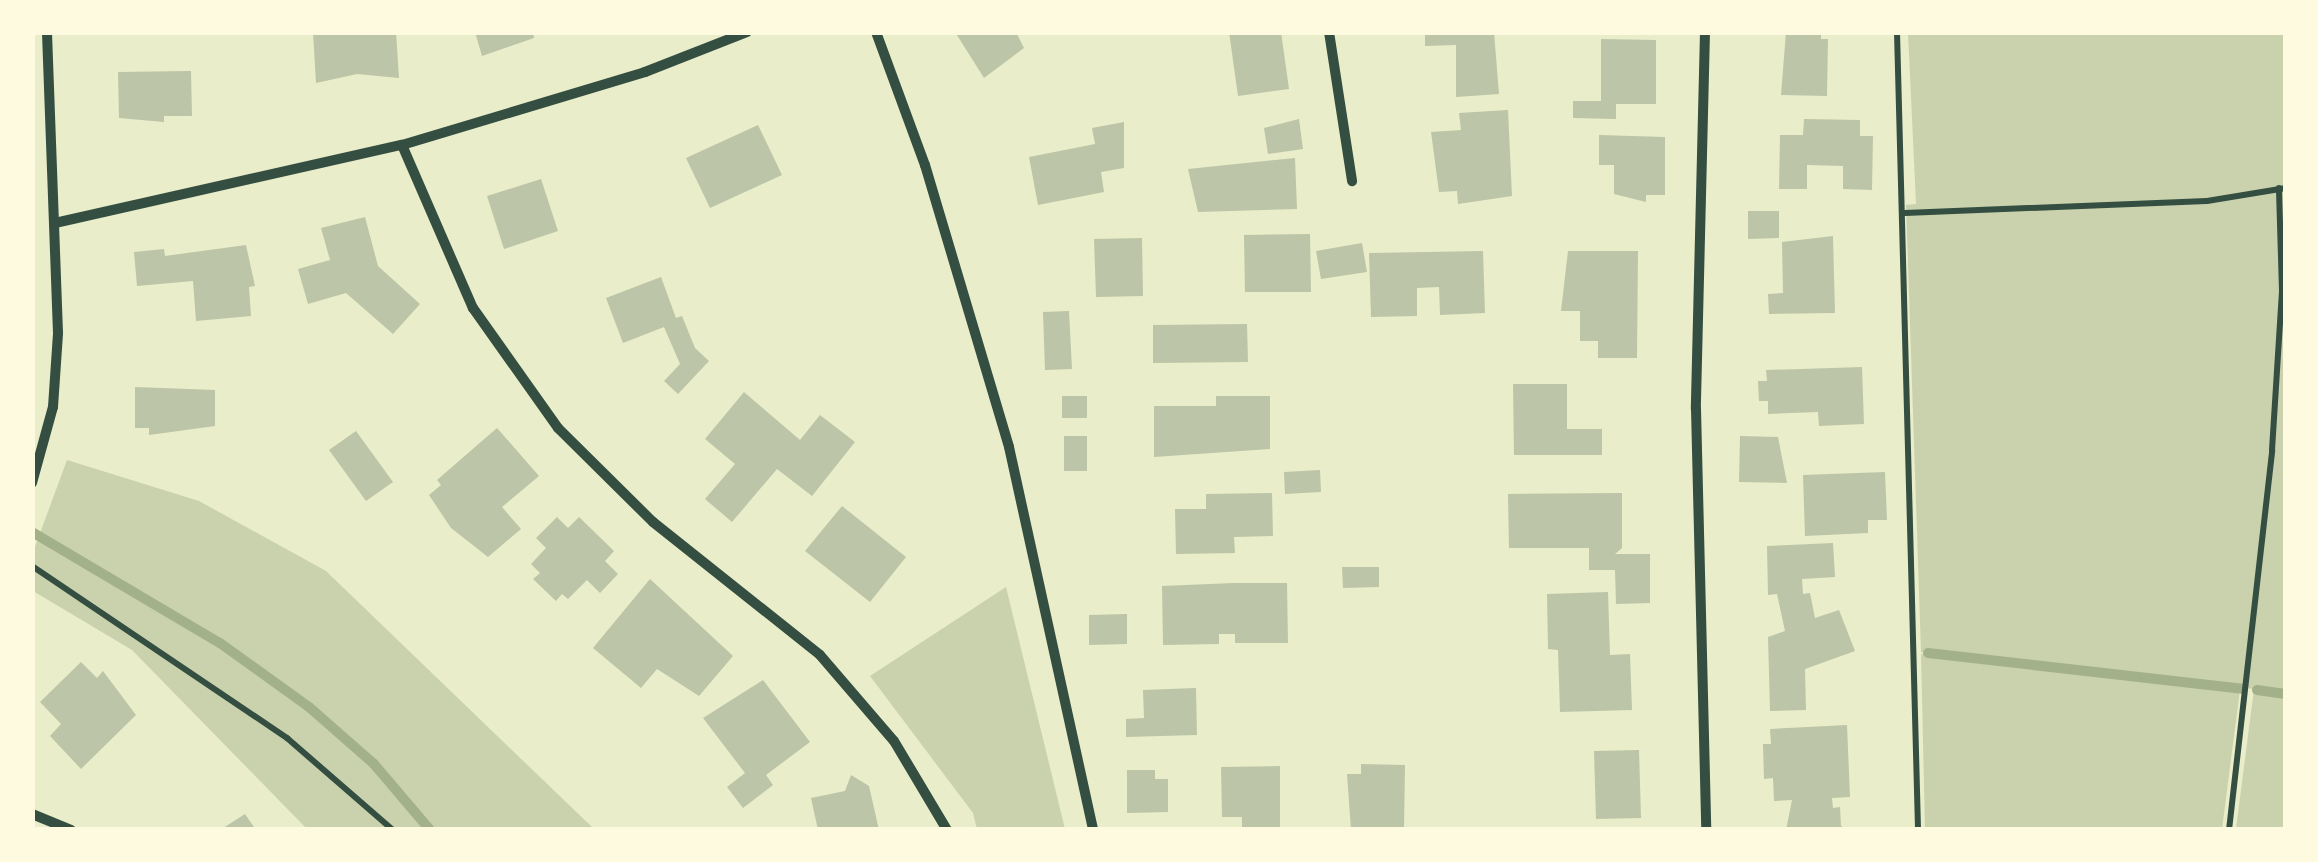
<!DOCTYPE html>
<html>
<head>
<meta charset="utf-8">
<style>
  body { margin:0 }
  #map { position:relative; width:2318px; height:862px; overflow:hidden; background:#e9edc9; font-family:"Work Sans",sans-serif }
  div>[style] { position:absolute }
  .green>* { inset:0; background:#cad2ad }
  .stream>* { height:10px; margin:-5px; padding:0 5px; transform-origin:5px; border-radius:5px; background:#a3b18a }
  .building>* { inset:0; background:#bcc5a7 }
  .path>* { height:6px; margin:-3px; padding:0 3px; transform-origin:3px; border-radius:3px; background:#344e41 }
  .minor>* { height:10px; margin:-5px; padding:0 5px; transform-origin:5px; border-radius:5px; background:#344e41 }
  span { translate:-50% -50%; white-space:nowrap; text-align:center; line-height:1.15; -webkit-text-stroke:8px #fefae0; paint-order:stroke }
  .frame { position:absolute; inset:0; border:35px solid #fefae0; pointer-events:none }
</style>
</head>
<body>
<div id="map">
  <div class="green">
    <i style="clip-path:polygon(1908px 33px,2285px 33px,2285px 829px,2236px 829px,2254px 689px,1921px 652px,1906px 205px,1916px 204px)"></i>
    <i style="clip-path:polygon(67px 460px,199px 501px,326px 571px,594px 829px,307px 829px,132px 650px,33px 591px,32px 555px)"></i>
    <i style="clip-path:polygon(1006px 587px,1065px 829px,977px 829px,973px 813px,870px 676px)"></i>
    <i style="clip-path:polygon(1921px 654px,2240px 690px,2222px 829px,1925px 829px)"></i>
  </div>
  <div class="stream">
    <i style="left:32px;top:532px;width:218px;rotate:30.6deg"></i>
    <i style="left:220px;top:643px;width:110px;rotate:35.7deg"></i>
    <i style="left:309px;top:707px;width:86px;rotate:41.2deg"></i>
    <i style="left:374px;top:764px;width:87px;rotate:49.7deg"></i>
    <i style="left:1928px;top:653px;width:316px;rotate:6.5deg"></i>
    <i style="left:2257px;top:690px;width:29px;rotate:8deg"></i>
  </div>
  <div class="building">
    <i style="clip-path:polygon(313px 32px,396px 32px,399px 78px,357px 74px,316px 83px)"></i>
    <i style="clip-path:polygon(475px 32px,533px 32px,534px 38px,482px 56px)"></i>
    <i style="clip-path:polygon(955px 32px,1016px 32px,1024px 48px,984px 78px)"></i>
    <i style="clip-path:polygon(1229px 32px,1281px 32px,1289px 89px,1238px 96px)"></i>
    <i style="clip-path:polygon(1425px 32px,1494px 32px,1499px 94px,1456px 97px,1456px 45px,1425px 46px)"></i>
    <i style="clip-path:polygon(1786px 32px,1821px 32px,1821px 39px,1828px 39px,1827px 96px,1781px 95px)"></i>
    <i style="clip-path:polygon(1601px 39px,1656px 40px,1656px 104px,1616px 104px,1616px 119px,1573px 118px,1573px 101px,1601px 101px)"></i>
    <i style="clip-path:polygon(191px 71px,192px 116px,164px 116px,164px 122px,119px 118px,118px 72px)"></i>
    <i style="clip-path:polygon(1508px 110px,1512px 196px,1458px 204px,1457px 191px,1439px 192px,1431px 132px,1461px 130px,1459px 113px)"></i>
    <i style="clip-path:polygon(1299px 119px,1303px 149px,1268px 154px,1264px 128px)"></i>
    <i style="clip-path:polygon(1804px 119px,1860px 120px,1860px 136px,1873px 136px,1872px 190px,1843px 189px,1843px 166px,1807px 165px,1807px 189px,1779px 189px,1780px 135px,1803px 135px)"></i>
    <i style="clip-path:polygon(1124px 122px,1124px 168px,1101px 172px,1104px 192px,1038px 205px,1029px 157px,1095px 144px,1092px 128px)"></i>
    <i style="clip-path:polygon(758px 125px,782px 175px,710px 208px,686px 158px)"></i>
    <i style="clip-path:polygon(1599px 135px,1665px 137px,1665px 195px,1646px 195px,1646px 202px,1614px 194px,1614px 165px,1599px 165px)"></i>
    <i style="clip-path:polygon(1295px 158px,1297px 209px,1198px 212px,1188px 169px)"></i>
    <i style="clip-path:polygon(541px 179px,558px 231px,504px 249px,487px 196px)"></i>
    <i style="clip-path:polygon(1748px 211px,1779px 211px,1779px 238px,1748px 239px)"></i>
    <i style="clip-path:polygon(365px 217px,378px 266px,420px 304px,393px 334px,346px 293px,308px 304px,298px 269px,330px 260px,321px 228px)"></i>
    <i style="clip-path:polygon(1310px 234px,1311px 292px,1245px 292px,1244px 235px)"></i>
    <i style="clip-path:polygon(1833px 236px,1835px 313px,1769px 314px,1768px 294px,1783px 293px,1782px 242px)"></i>
    <i style="clip-path:polygon(1142px 238px,1143px 296px,1096px 297px,1094px 239px)"></i>
    <i style="clip-path:polygon(1362px 243px,1367px 272px,1321px 279px,1316px 251px)"></i>
    <i style="clip-path:polygon(246px 245px,255px 286px,249px 287px,251px 316px,196px 321px,193px 281px,137px 286px,134px 252px,164px 249px,165px 256px)"></i>
    <i style="clip-path:polygon(1483px 251px,1485px 313px,1440px 315px,1439px 287px,1417px 288px,1417px 316px,1371px 317px,1369px 253px)"></i>
    <i style="clip-path:polygon(1568px 251px,1638px 251px,1637px 358px,1598px 358px,1598px 341px,1580px 341px,1580px 311px,1561px 311px)"></i>
    <i style="clip-path:polygon(661px 277px,676px 318px,682px 316px,695px 348px,709px 361px,678px 394px,664px 381px,680px 364px,664px 327px,623px 343px,606px 298px)"></i>
    <i style="clip-path:polygon(1069px 311px,1072px 369px,1045px 370px,1043px 312px)"></i>
    <i style="clip-path:polygon(1247px 324px,1248px 362px,1153px 363px,1153px 325px)"></i>
    <i style="clip-path:polygon(1862px 367px,1864px 424px,1819px 426px,1818px 412px,1768px 414px,1768px 401px,1759px 401px,1758px 381px,1767px 381px,1766px 370px)"></i>
    <i style="clip-path:polygon(1513px 384px,1567px 384px,1567px 429px,1602px 429px,1602px 455px,1514px 455px)"></i>
    <i style="clip-path:polygon(135px 387px,215px 390px,215px 426px,149px 435px,149px 428px,135px 428px)"></i>
    <i style="clip-path:polygon(744px 392px,800px 440px,820px 415px,855px 442px,812px 496px,777px 469px,732px 522px,705px 499px,735px 464px,705px 439px)"></i>
    <i style="clip-path:polygon(1062px 396px,1087px 396px,1087px 418px,1062px 418px)"></i>
    <i style="clip-path:polygon(1216px 396px,1270px 396px,1270px 449px,1154px 457px,1154px 406px,1216px 406px)"></i>
    <i style="clip-path:polygon(497px 428px,539px 476px,502px 507px,521px 529px,488px 557px,451px 528px,429px 495px,441px 485px,437px 480px)"></i>
    <i style="clip-path:polygon(356px 431px,393px 482px,366px 501px,329px 450px)"></i>
    <i style="clip-path:polygon(1064px 436px,1087px 436px,1087px 471px,1064px 471px)"></i>
    <i style="clip-path:polygon(1740px 436px,1778px 437px,1787px 483px,1739px 482px)"></i>
    <i style="clip-path:polygon(1320px 470px,1321px 492px,1285px 494px,1284px 472px)"></i>
    <i style="clip-path:polygon(1885px 472px,1887px 520px,1868px 520px,1868px 533px,1805px 536px,1803px 475px)"></i>
    <i style="clip-path:polygon(1272px 493px,1273px 536px,1234px 537px,1235px 553px,1176px 554px,1175px 509px,1206px 509px,1206px 494px)"></i>
    <i style="clip-path:polygon(1622px 493px,1622px 548px,1615px 554px,1650px 554px,1650px 603px,1616px 604px,1615px 570px,1589px 570px,1589px 548px,1509px 548px,1508px 494px)"></i>
    <i style="clip-path:polygon(842px 506px,906px 557px,870px 602px,805px 551px)"></i>
    <i style="clip-path:polygon(557px 517px,568px 528px,579px 517px,614px 551px,605px 561px,618px 574px,600px 593px,587px 580px,568px 599px,562px 594px,556px 601px,533px 579px,540px 573px,531px 564px,546px 548px,536px 538px)"></i>
    <i style="clip-path:polygon(1833px 543px,1835px 577px,1802px 579px,1803px 594px,1810px 593px,1815px 618px,1839px 610px,1855px 651px,1805px 669px,1806px 710px,1770px 711px,1768px 637px,1785px 631px,1777px 594px,1768px 595px,1767px 546px)"></i>
    <i style="clip-path:polygon(1342px 567px,1379px 567px,1379px 587px,1343px 588px)"></i>
    <i style="clip-path:polygon(650px 579px,733px 656px,699px 696px,657px 669px,641px 688px,593px 648px)"></i>
    <i style="clip-path:polygon(1234px 583px,1287px 583px,1288px 643px,1235px 643px,1235px 634px,1219px 634px,1219px 644px,1163px 645px,1162px 586px)"></i>
    <i style="clip-path:polygon(1608px 592px,1610px 655px,1630px 654px,1632px 710px,1560px 712px,1558px 650px,1548px 649px,1547px 594px)"></i>
    <i style="clip-path:polygon(1127px 614px,1127px 644px,1089px 645px,1089px 615px)"></i>
    <i style="clip-path:polygon(81px 662px,97px 678px,103px 671px,136px 715px,81px 769px,50px 736px,61px 724px,40px 702px)"></i>
    <i style="clip-path:polygon(763px 680px,810px 742px,766px 775px,773px 785px,743px 808px,727px 787px,745px 773px,703px 718px)"></i>
    <i style="clip-path:polygon(1196px 688px,1197px 735px,1126px 737px,1126px 719px,1144px 718px,1143px 690px)"></i>
    <i style="clip-path:polygon(1847px 725px,1850px 797px,1832px 798px,1833px 808px,1840px 807px,1841px 826px,1848px 830px,1786px 830px,1792px 800px,1774px 801px,1773px 778px,1764px 779px,1763px 744px,1771px 744px,1770px 729px)"></i>
    <i style="clip-path:polygon(1639px 750px,1641px 818px,1596px 819px,1594px 751px)"></i>
    <i style="clip-path:polygon(1361px 764px,1405px 765px,1404px 830px,1351px 830px,1347px 774px,1361px 774px)"></i>
    <i style="clip-path:polygon(1280px 766px,1280px 830px,1242px 830px,1242px 817px,1222px 817px,1221px 767px)"></i>
    <i style="clip-path:polygon(1127px 770px,1155px 770px,1155px 779px,1168px 779px,1168px 812px,1127px 813px)"></i>
    <i style="clip-path:polygon(851px 775px,869px 786px,879px 830px,818px 830px,811px 798px,845px 791px)"></i>
    <i style="clip-path:polygon(245px 814px,256px 830px,220px 830px)"></i>
  </div>
  <div class="path">
    <i style="left:1897px;top:32px;width:798px;rotate:88.49deg"></i>
    <i style="left:1905px;top:213px;width:302px;rotate:-2.3deg"></i>
    <i style="left:2207px;top:201px;width:80px;rotate:-9.3deg"></i>
    <i style="left:32px;top:566px;width:308px;rotate:34deg"></i>
    <i style="left:287px;top:738px;width:140px;rotate:41deg"></i>
    <i style="left:2229px;top:830px;width:382px;rotate:-83.5deg"></i>
    <i style="left:2272px;top:450px;width:159px;rotate:-86.4deg"></i>
    <i style="left:2282px;top:291px;width:103px;rotate:-91.7deg"></i>
  </div>
  <div class="minor">
    <i style="left:876px;top:32px;width:142px;rotate:69.8deg"></i>
    <i style="left:925px;top:165px;width:294px;rotate:73.4deg"></i>
    <i style="left:1009px;top:447px;width:392px;rotate:77.6deg"></i>
    <i style="left:1329px;top:32px;width:151px;rotate:81.2deg"></i>
    <i style="left:1705px;top:32px;width:377px;rotate:91.4deg"></i>
    <i style="left:1696px;top:409px;width:421px;rotate:88.6deg"></i>
    <i style="left:402px;top:145px;width:178px;rotate:66.5deg"></i>
    <i style="left:473px;top:308px;width:147px;rotate:54.7deg"></i>
    <i style="left:558px;top:428px;width:134px;rotate:44.7deg"></i>
    <i style="left:653px;top:522px;width:213px;rotate:38.5deg"></i>
    <i style="left:820px;top:655px;width:113px;rotate:49.3deg"></i>
    <i style="left:894px;top:741px;width:104px;rotate:59.2deg"></i>
    <i style="left:55px;top:223px;width:356px;rotate:-12.7deg"></i>
    <i style="left:402px;top:145px;width:254px;rotate:-16.7deg"></i>
    <i style="left:645px;top:72px;width:110px;rotate:-21.4deg"></i>
    <i style="left:32px;top:483px;width:79px;rotate:-74.6deg"></i>
    <i style="left:53px;top:407px;width:74px;rotate:-86.1deg"></i>
    <i style="left:58px;top:333px;width:301px;rotate:-92.1deg"></i>
    <i style="left:32px;top:814px;width:42px;rotate:22.3deg"></i>
  </div>
  <div class="frame"></div>
</div>
</body>
</html>
